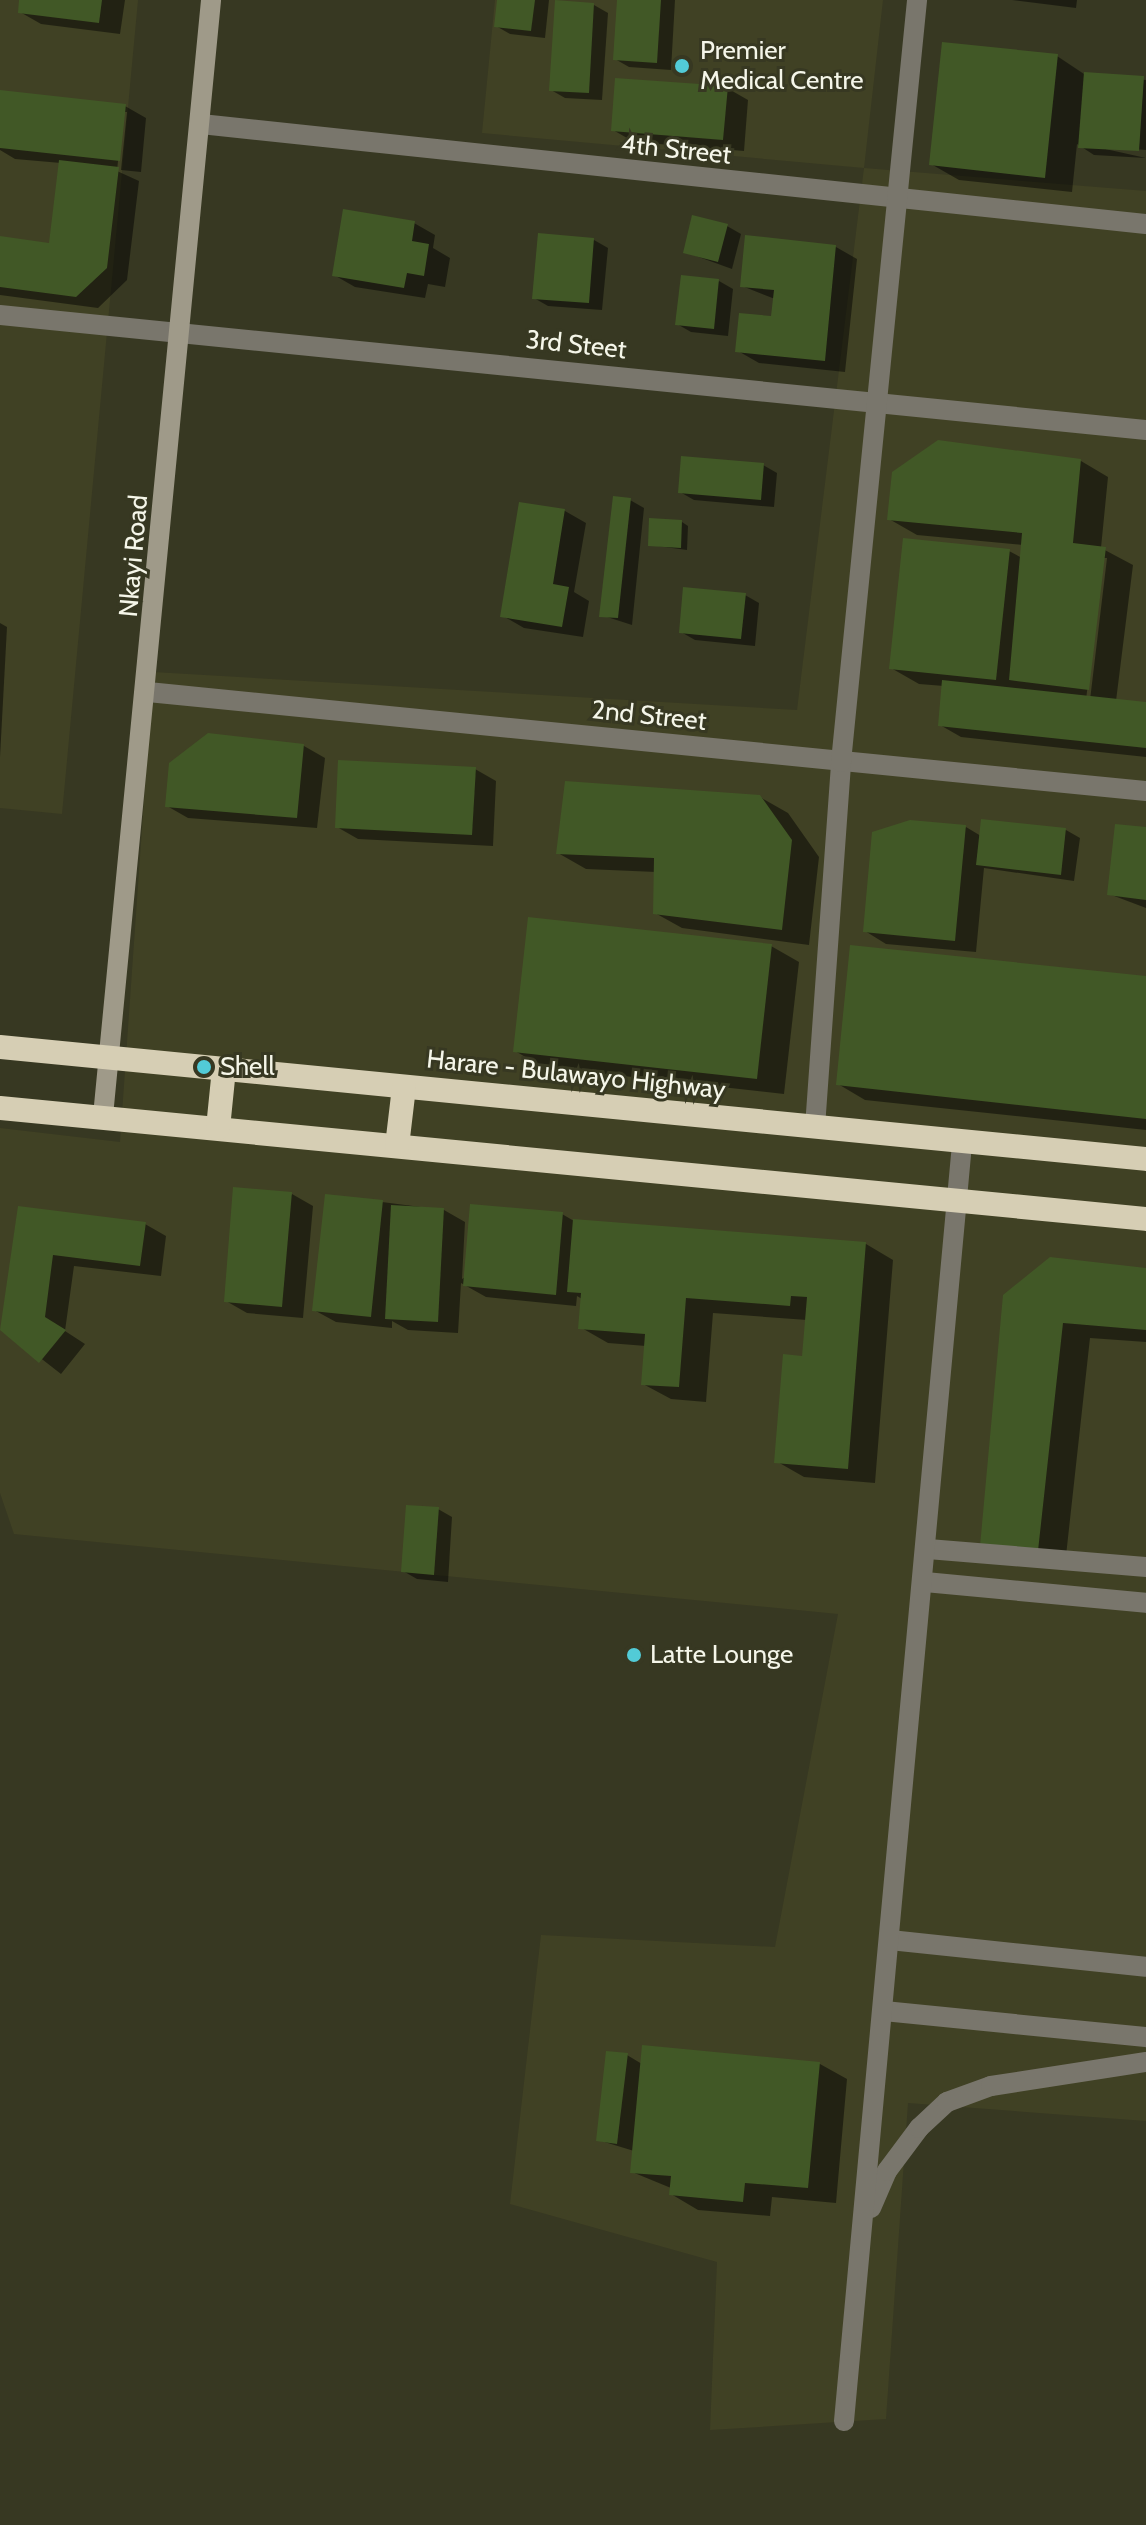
<!DOCTYPE html>
<html>
<head>
<meta charset="utf-8">
<style>
  body { margin:0 }
  #map { position:relative; width:1146px; height:2525px; overflow:hidden; background:#373822; font-family:Cabin,sans-serif }
  div>[style] { position:absolute }
  .built>* { inset:0; background:#404124 }
  .shadow>* { inset:0; background:#0007 }
  .building>* { inset:0; background:#415826 }
  .street>* { height:20px; margin:-10px; padding:0 10px; transform-origin:10px; border-radius:10px; background:#79766c }
  .secondary>* { height:20px; margin:-10px; padding:0 10px; transform-origin:10px; border-radius:10px; background:#9f9a89 }
  .highway>* { height:24px; margin:-12px; padding:0 12px; transform-origin:12px; border-radius:12px; background:#d6ceb4 }
  .dots>* { width:22px; height:22px; translate:-50% -50%; box-sizing:border-box; border:4px solid #373822; border-radius:50% }
  span { translate:-50% -50%; white-space:nowrap; text-align:center; line-height:1.15; -webkit-text-stroke:6px #373822; paint-order:stroke }
  .poi-label { font-size:26px; color:#f5f6e9 }
  .left { translate:0 -50%; text-align:left }
  .street-label { font-size:26px; color:#f5f6e9 }
</style>
</head>
<body>
<div id="map">
  <div class="built">
    <i style="clip-path:polygon(0 0,138px 0,62px 814px,0 808px)"></i>
    <i style="clip-path:polygon(495px 0,883px 0,864px 168px,1146px 191px,1146px 2121px,908px 2103px,886px 2419px,710px 2430px,717px 2262px,510px 2204px,541px 1935px,775px 1947px,838px 1614px,14px 1534px,0 1493px,0 1128px,120px 1142px,153px 672px,797px 710px,864px 168px,482px 133px)"></i>
  </div>
  <div class="shadow">
    <i style="clip-path:polygon(21px 0,125px 0,120px 34px,41px 24px,20px 12px)"></i>
    <i style="clip-path:polygon(499px 0,549px 0,545px 38px,510px 34px,496px 26px)"></i>
    <i style="clip-path:polygon(619px 0,675px 0,671px 70px,629px 67px,615px 59px)"></i>
    <i style="clip-path:polygon(1012px 0,1077px 0,1076px 8px)"></i>
    <i style="clip-path:polygon(594px 5px,608px 13px,602px 100px,565px 98px,551px 90px)"></i>
    <i style="clip-path:polygon(1057px 56px,1084px 74px,1146px 80px,1146px 150px,1092px 146px,1146px 158px,1094px 155px,1077px 144px,1072px 192px,959px 180px,931px 164px)"></i>
    <i style="clip-path:polygon(727px 88px,748px 100px,744px 151px,634px 142px,613px 130px)"></i>
    <i style="clip-path:polygon(0 93px,125px 106px,146px 118px,141px 172px,121px 170px,127px 112px,123px 112px,117px 171px,139px 181px,127px 280px,98px 308px,0 295px,0 238px,51px 245px,61px 163px,15px 159px,0 150px)"></i>
    <i style="clip-path:polygon(414px 223px,435px 235px,433px 248px,450px 258px,445px 287px,428px 284px,425px 298px,355px 287px,334px 275px)"></i>
    <i style="clip-path:polygon(727px 226px,741px 234px,732px 269px,685px 252px)"></i>
    <i style="clip-path:polygon(594px 240px,608px 248px,602px 310px,548px 306px,534px 298px)"></i>
    <i style="clip-path:polygon(836px 247px,857px 259px,845px 372px,759px 363px,738px 351px,773px 318px,775px 299px,742px 286px)"></i>
    <i style="clip-path:polygon(719px 281px,733px 289px,728px 336px,691px 332px,677px 324px)"></i>
    <i style="clip-path:polygon(evenodd,1081px 461px,1108px 477px,1101px 548px,1133px 565px,1116px 701px,1146px 704px,1146px 757px,961px 737px,940px 725px,944px 686px,919px 684px,891px 668px,1009px 551px,1022px 558px,1023px 545px,917px 535px,889px 519px,1081px 461px,1103px 558px,1107px 558px,1090px 700px,1086px 700px,1103px 558px)"></i>
    <i style="clip-path:polygon(763px 465px,777px 473px,774px 507px,694px 500px,680px 492px)"></i>
    <i style="clip-path:polygon(630px 500px,644px 508px,632px 625px,601px 615px)"></i>
    <i style="clip-path:polygon(521px 504px,565px 511px,586px 523px,574px 592px,589px 601px,583px 637px,524px 628px,503px 616px)"></i>
    <i style="clip-path:polygon(682px 522px,688px 526px,687px 550px,650px 545px)"></i>
    <i style="clip-path:polygon(745px 595px,759px 603px,755px 646px,695px 640px,681px 632px)"></i>
    <i style="clip-path:polygon(0 623px,7px 627px,0 757px)"></i>
    <i style="clip-path:polygon(209px 735px,304px 746px,325px 758px,317px 828px,188px 818px,167px 806px)"></i>
    <i style="clip-path:polygon(475px 769px,496px 781px,493px 846px,358px 839px,337px 827px)"></i>
    <i style="clip-path:polygon(760px 797px,788px 813px,819px 857px,809px 945px,682px 928px,655px 913px,656px 872px,586px 869px,558px 853px)"></i>
    <i style="clip-path:polygon(966px 827px,981px 836px,1066px 830px,1080px 838px,1074px 881px,984px 868px,976px 952px,886px 944px,865px 931px)"></i>
    <i style="clip-path:polygon(1146px 829px,1146px 908px,1109px 894px)"></i>
    <i style="clip-path:polygon(771px 946px,799px 962px,784px 1094px,543px 1067px,515px 1051px)"></i>
    <i style="clip-path:polygon(1146px 978px,1146px 1130px,865px 1100px,838px 1084px)"></i>
    <i style="clip-path:polygon(292px 1194px,313px 1206px,303px 1318px,247px 1313px,226px 1301px)"></i>
    <i style="clip-path:polygon(382px 1202px,444px 1210px,465px 1222px,462px 1279px,562px 1214px,574px 1221px,866px 1244px,893px 1260px,875px 1483px,804px 1477px,776px 1461px,804px 1358px,807px 1320px,713px 1313px,706px 1402px,671px 1399px,643px 1384px,646px 1346px,608px 1343px,580px 1327px,582px 1299px,577px 1296px,576px 1306px,486px 1297px,461px 1283px,458px 1333px,408px 1330px,392px 1321px,392px 1328px,336px 1322px,314px 1310px)"></i>
    <i style="clip-path:polygon(19px 1208px,145px 1224px,166px 1236px,161px 1276px,74px 1266px,65px 1331px,85px 1344px,61px 1374px,2px 1328px)"></i>
    <i style="clip-path:polygon(1146px 1270px,1146px 1342px,1090px 1338px,1065px 1565px,1010px 1561px,1005px 1296px)"></i>
    <i style="clip-path:polygon(438px 1509px,452px 1517px,448px 1582px,417px 1579px,403px 1571px)"></i>
    <i style="clip-path:polygon(627px 2055px,642px 2064px,820px 2064px,847px 2079px,836px 2203px,772px 2197px,770px 2216px,698px 2210px,671px 2194px,671px 2188px,632px 2172px,634px 2151px,598px 2140px)"></i>
  </div>
  <div class="building">
    <i style="clip-path:polygon(19px 0,102px 0,99px 23px,18px 13px)"></i>
    <i style="clip-path:polygon(497px 0,535px 0,531px 31px,494px 27px)"></i>
    <i style="clip-path:polygon(555px 0,594px 3px,589px 93px,549px 91px)"></i>
    <i style="clip-path:polygon(617px 0,661px 0,657px 63px,613px 60px)"></i>
    <i style="clip-path:polygon(942px 42px,1058px 54px,1045px 178px,929px 165px)"></i>
    <i style="clip-path:polygon(1084px 72px,1144px 76px,1139px 151px,1078px 148px)"></i>
    <i style="clip-path:polygon(615px 78px,728px 86px,723px 140px,611px 131px)"></i>
    <i style="clip-path:polygon(0 90px,126px 104px,120px 161px,0 148px)"></i>
    <i style="clip-path:polygon(59px 160px,119px 167px,107px 268px,76px 297px,0 287px,0 236px,49px 243px)"></i>
    <i style="clip-path:polygon(343px 209px,415px 221px,412px 241px,429px 244px,424px 276px,407px 273px,404px 288px,332px 276px)"></i>
    <i style="clip-path:polygon(692px 215px,728px 224px,718px 262px,683px 253px)"></i>
    <i style="clip-path:polygon(538px 233px,594px 238px,589px 303px,532px 299px)"></i>
    <i style="clip-path:polygon(745px 235px,836px 245px,825px 361px,735px 352px,739px 313px,771px 316px,774px 290px,740px 287px)"></i>
    <i style="clip-path:polygon(681px 275px,719px 279px,714px 329px,675px 325px)"></i>
    <i style="clip-path:polygon(938px 440px,1081px 459px,1073px 543px,1106px 547px,1089px 690px,1009px 680px,1022px 533px,887px 520px,892px 472px)"></i>
    <i style="clip-path:polygon(681px 456px,764px 463px,761px 500px,678px 493px)"></i>
    <i style="clip-path:polygon(613px 496px,631px 498px,618px 618px,599px 617px)"></i>
    <i style="clip-path:polygon(519px 502px,565px 509px,553px 584px,569px 587px,562px 627px,500px 617px)"></i>
    <i style="clip-path:polygon(649px 518px,682px 520px,681px 548px,648px 546px)"></i>
    <i style="clip-path:polygon(903px 538px,1010px 549px,996px 680px,889px 669px)"></i>
    <i style="clip-path:polygon(683px 587px,746px 593px,741px 639px,679px 633px)"></i>
    <i style="clip-path:polygon(942px 680px,1146px 702px,1146px 748px,938px 726px)"></i>
    <i style="clip-path:polygon(208px 733px,304px 744px,297px 818px,165px 807px,169px 763px)"></i>
    <i style="clip-path:polygon(338px 760px,476px 767px,472px 835px,335px 828px)"></i>
    <i style="clip-path:polygon(565px 781px,760px 795px,792px 840px,782px 930px,653px 914px,654px 858px,556px 854px)"></i>
    <i style="clip-path:polygon(981px 819px,1066px 828px,1061px 875px,976px 865px)"></i>
    <i style="clip-path:polygon(910px 820px,966px 825px,955px 941px,863px 932px,872px 832px)"></i>
    <i style="clip-path:polygon(1115px 824px,1146px 827px,1146px 900px,1107px 895px)"></i>
    <i style="clip-path:polygon(528px 917px,772px 944px,757px 1079px,513px 1052px)"></i>
    <i style="clip-path:polygon(850px 945px,1146px 976px,1146px 1119px,836px 1085px)"></i>
    <i style="clip-path:polygon(233px 1187px,292px 1192px,282px 1307px,224px 1302px)"></i>
    <i style="clip-path:polygon(325px 1194px,383px 1200px,371px 1317px,312px 1311px)"></i>
    <i style="clip-path:polygon(470px 1204px,563px 1212px,556px 1295px,463px 1286px)"></i>
    <i style="clip-path:polygon(391px 1205px,444px 1208px,438px 1322px,385px 1319px)"></i>
    <i style="clip-path:polygon(18px 1206px,146px 1222px,140px 1266px,53px 1255px,45px 1317px,66px 1330px,39px 1363px,0 1330px)"></i>
    <i style="clip-path:polygon(573px 1219px,866px 1242px,848px 1469px,774px 1463px,783px 1354px,802px 1356px,807px 1297px,791px 1296px,790px 1306px,686px 1298px,679px 1387px,641px 1385px,645px 1334px,578px 1329px,581px 1293px,567px 1292px)"></i>
    <i style="clip-path:polygon(1050px 1257px,1146px 1268px,1146px 1330px,1063px 1323px,1038px 1551px,980px 1546px,1003px 1295px)"></i>
    <i style="clip-path:polygon(406px 1505px,439px 1507px,434px 1575px,401px 1572px)"></i>
    <i style="clip-path:polygon(642px 2045px,820px 2062px,808px 2188px,745px 2183px,743px 2202px,669px 2195px,671px 2176px,630px 2173px)"></i>
    <i style="clip-path:polygon(606px 2051px,628px 2053px,617px 2144px,596px 2141px)"></i>
  </div>
  <div class="street">
    <i style="left:201px;top:124px;width:950px;rotate:6.04deg"></i>
    <i style="left:0;top:315px;width:1152px;rotate:5.73deg"></i>
    <i style="left:148px;top:692px;width:1003px;rotate:5.67deg"></i>
    <i style="left:815px;top:1127px;width:366px;rotate:-85.9deg"></i>
    <i style="left:841px;top:762px;width:766px;rotate:-84.3deg"></i>
    <i style="left:928px;top:1549px;width:219px;rotate:4.7deg"></i>
    <i style="left:925px;top:1582px;width:222px;rotate:5.4deg"></i>
    <i style="left:890px;top:1940px;width:257px;rotate:6deg"></i>
    <i style="left:884px;top:2011px;width:263px;rotate:5.7deg"></i>
    <i style="left:871px;top:2208px;width:40px;rotate:-66.6deg"></i>
    <i style="left:887px;top:2171px;width:54px;rotate:-53.3deg"></i>
    <i style="left:919px;top:2128px;width:38px;rotate:-43deg"></i>
    <i style="left:947px;top:2102px;width:47px;rotate:-20deg"></i>
    <i style="left:991px;top:2086px;width:157px;rotate:-8.8deg"></i>
    <i style="left:844px;top:2421px;width:1283px;rotate:-84.72deg"></i>
  </div>
  <div class="secondary">
    <i style="left:103px;top:1116px;width:1121px;rotate:-84.47deg"></i>
  </div>
  <div class="highway">
    <i style="left:0;top:1047px;width:1151px;rotate:5.58deg"></i>
    <i style="left:0;top:1108px;width:1151px;rotate:5.53deg"></i>
    <i style="left:218px;top:1128px;width:59px;rotate:-84.2deg"></i>
    <i style="left:397px;top:1146px;width:59px;rotate:-83.2deg"></i>
  </div>
  <div class="dots">
    <i style="left:682px;top:66px;background:#52cbd7"></i>
    <i style="left:204px;top:1067px;background:#52cbd7"></i>
    <i style="left:634px;top:1655px;background:#52cbd7"></i>
  </div>
  <div class="poi-label">
    <span class="left" style="left:700px;top:66px">Premier<br>Medical Centre</span>
    <span class="left" style="left:220px;top:1067px">Shell</span>
    <span class="left" style="left:650px;top:1655px">Latte Lounge</span>
  </div>
  <div class="street-label">
    <span style="left:676px;top:150px;rotate:6deg">4th Street</span>
    <span style="left:576px;top:345px;rotate:6deg">3rd Steet</span>
    <span style="left:134px;top:556px;rotate:-85deg">Nkayi Road</span>
    <span style="left:649px;top:716px;rotate:6deg">2nd Street</span>
    <span style="left:576px;top:1075px;rotate:6deg">Harare - Bulawayo Highway</span>
  </div>
</div>
</body>
</html>
